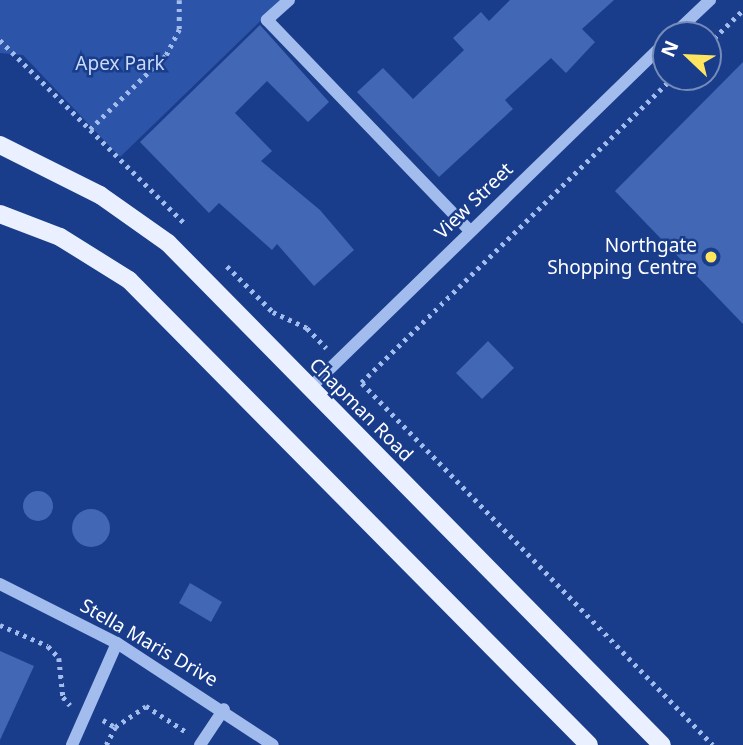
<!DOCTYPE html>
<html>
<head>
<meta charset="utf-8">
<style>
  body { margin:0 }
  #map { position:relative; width:743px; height:745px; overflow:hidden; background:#193d8b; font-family:"Noto Sans",sans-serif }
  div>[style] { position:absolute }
  .green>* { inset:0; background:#2c55a9 }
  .building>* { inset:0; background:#4267b4 }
  .round { border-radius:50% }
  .path>* { height:4.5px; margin-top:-2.25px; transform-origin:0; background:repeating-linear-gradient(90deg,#a3bcee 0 3.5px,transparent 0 8.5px) }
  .minor>* { height:12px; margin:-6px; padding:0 6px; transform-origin:6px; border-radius:6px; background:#a3bcee }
  .major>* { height:18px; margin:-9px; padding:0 9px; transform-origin:9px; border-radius:9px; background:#eaf0ff }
  .dots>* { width:19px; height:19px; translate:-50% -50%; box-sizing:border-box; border:4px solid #193d8b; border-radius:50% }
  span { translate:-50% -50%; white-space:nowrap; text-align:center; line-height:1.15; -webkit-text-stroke:5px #193d8b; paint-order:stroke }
  .park-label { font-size:19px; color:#c9dafa }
  .street-label { font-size:19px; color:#fff }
  .poi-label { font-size:19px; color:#fff }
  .right { translate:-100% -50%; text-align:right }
  .north { position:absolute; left:652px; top:21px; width:70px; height:70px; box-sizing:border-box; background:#193d8b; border:2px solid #758bb9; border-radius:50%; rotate:293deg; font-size:19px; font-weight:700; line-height:28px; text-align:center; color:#fff }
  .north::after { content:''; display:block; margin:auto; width:24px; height:32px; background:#ffe460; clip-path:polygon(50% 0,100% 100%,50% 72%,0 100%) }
</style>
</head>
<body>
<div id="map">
  <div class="green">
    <i style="clip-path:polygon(0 0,282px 0,120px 157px,23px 55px,0 53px)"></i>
  </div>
  <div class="building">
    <i style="clip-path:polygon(510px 0,614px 0,582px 29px,595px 42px,566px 73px,551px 58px,505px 100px,513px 109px,439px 177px,357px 92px,383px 68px,413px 99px,464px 50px,453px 38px,481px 12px,489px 21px)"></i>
    <i style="clip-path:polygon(260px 25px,329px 102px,308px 122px,267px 81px,235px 113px,272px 151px,261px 161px,320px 210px,354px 250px,314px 286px,277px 244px,272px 250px,219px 203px,209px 213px,140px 142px)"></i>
    <i style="clip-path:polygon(743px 62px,743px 324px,615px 191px)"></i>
    <i style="clip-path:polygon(488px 341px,514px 368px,482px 399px,456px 373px)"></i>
    <i class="round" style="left:23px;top:491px;width:30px;height:30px"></i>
    <i class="round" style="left:72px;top:509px;width:38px;height:38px"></i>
    <i style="clip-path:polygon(190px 583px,222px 602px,211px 622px,179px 603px)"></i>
    <i style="clip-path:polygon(0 651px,34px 666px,0 740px)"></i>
  </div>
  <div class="path">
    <i style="left:0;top:40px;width:262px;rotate:44.8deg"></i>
    <i style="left:708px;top:44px;width:49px;rotate:-44.2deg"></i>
    <i style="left:674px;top:77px;width:437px;rotate:135.6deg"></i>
    <i style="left:362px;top:383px;width:504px;rotate:45.88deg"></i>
    <i style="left:90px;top:129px;width:106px;rotate:-44.2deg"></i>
    <i style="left:166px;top:55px;width:29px;rotate:-63deg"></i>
    <i style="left:179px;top:29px;width:29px;rotate:-90deg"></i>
    <i style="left:227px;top:266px;width:65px;rotate:45deg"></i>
    <i style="left:273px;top:312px;width:38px;rotate:25deg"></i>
    <i style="left:307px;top:328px;width:28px;rotate:46deg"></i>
    <i style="left:0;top:625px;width:52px;rotate:23.6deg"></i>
    <i style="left:48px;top:646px;width:16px;rotate:47deg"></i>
    <i style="left:59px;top:658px;width:39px;rotate:84deg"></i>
    <i style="left:63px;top:697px;width:11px;rotate:49deg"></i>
    <i style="left:103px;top:720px;width:14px;rotate:30deg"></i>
    <i style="left:106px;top:745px;width:20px;rotate:-63deg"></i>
    <i style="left:115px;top:727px;width:37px;rotate:-34deg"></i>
    <i style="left:146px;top:706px;width:46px;rotate:32.7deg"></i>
  </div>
  <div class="minor">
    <i style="left:289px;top:0;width:30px;rotate:138deg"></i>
    <i style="left:267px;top:20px;width:293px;rotate:46.1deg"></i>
    <i style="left:673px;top:35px;width:51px;rotate:-43.4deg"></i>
    <i style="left:310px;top:388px;width:496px;rotate:-44.2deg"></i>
    <i style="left:0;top:584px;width:131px;rotate:26.8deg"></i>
    <i style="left:117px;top:643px;width:186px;rotate:33.2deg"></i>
    <i style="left:72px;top:745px;width:111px;rotate:-66.2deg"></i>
    <i style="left:200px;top:745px;width:43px;rotate:-56.3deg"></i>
  </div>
  <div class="major">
    <i style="left:0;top:145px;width:112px;rotate:26.6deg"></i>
    <i style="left:100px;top:195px;width:83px;rotate:35.2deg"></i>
    <i style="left:168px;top:243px;width:704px;rotate:45.46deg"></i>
    <i style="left:0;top:214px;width:64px;rotate:21deg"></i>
    <i style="left:60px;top:237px;width:81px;rotate:31.9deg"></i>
    <i style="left:129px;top:280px;width:654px;rotate:45.31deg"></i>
  </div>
  <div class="dots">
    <i style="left:711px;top:257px;background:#ffe460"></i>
  </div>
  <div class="park-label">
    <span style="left:120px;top:64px">Apex Park</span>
  </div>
  <div class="street-label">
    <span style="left:474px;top:201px;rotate:-44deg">View Street</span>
    <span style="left:361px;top:410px;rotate:45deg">Chapman Road</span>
    <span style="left:149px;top:643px;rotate:30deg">Stella Maris Drive</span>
  </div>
  <div class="poi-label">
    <span class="right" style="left:697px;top:257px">Northgate<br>Shopping Centre</span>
  </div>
  <div class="north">N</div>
</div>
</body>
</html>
